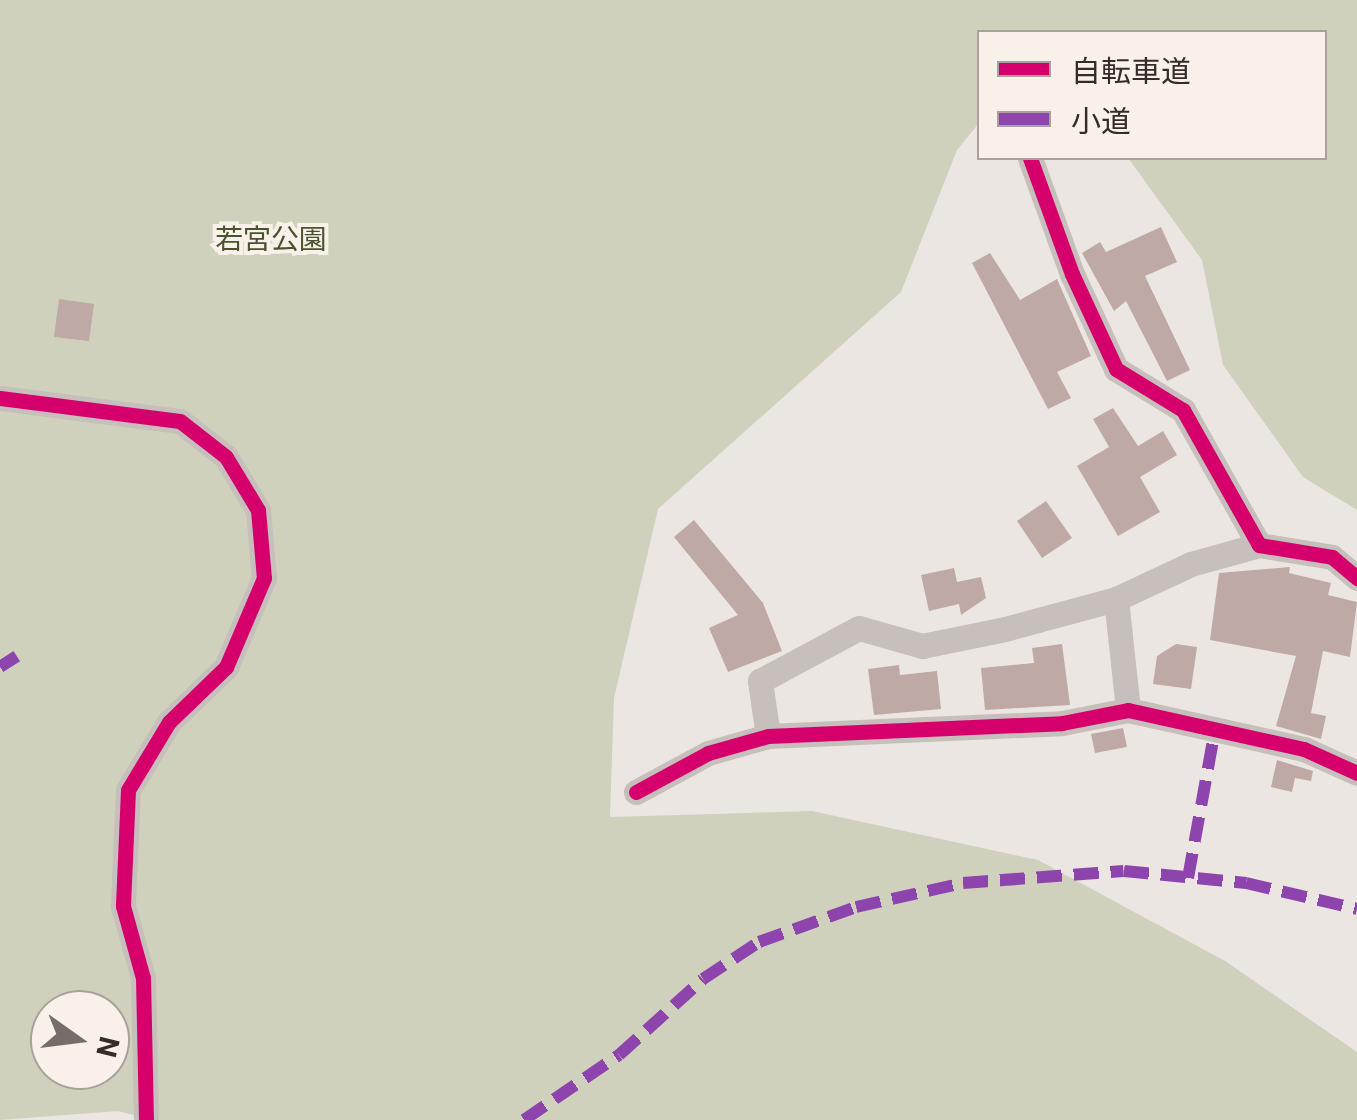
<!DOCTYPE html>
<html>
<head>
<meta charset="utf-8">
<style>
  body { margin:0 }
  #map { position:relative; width:1357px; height:1120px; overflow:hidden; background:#ece6e2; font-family:Roboto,"Noto Sans JP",sans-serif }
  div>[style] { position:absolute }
  .green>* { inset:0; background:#cfd1bd }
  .building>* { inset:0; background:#bfa9a4 }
  .minor>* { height:25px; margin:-12.5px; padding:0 12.5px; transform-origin:12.5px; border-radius:12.5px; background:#c6bfbb }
  .quiet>* { height:12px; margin-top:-6px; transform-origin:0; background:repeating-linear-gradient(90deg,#8e44ad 0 25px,transparent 0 37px) }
  .cycleway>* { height:15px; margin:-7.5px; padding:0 7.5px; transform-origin:7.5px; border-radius:7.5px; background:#d6006c }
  span { translate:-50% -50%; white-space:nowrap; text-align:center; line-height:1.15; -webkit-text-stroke:8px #f9f0e9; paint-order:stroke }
  .park-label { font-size:28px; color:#4a532e }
  .legend { position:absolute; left:977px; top:30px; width:350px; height:130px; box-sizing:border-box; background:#f9f0e9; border:2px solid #aba19c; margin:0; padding:12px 18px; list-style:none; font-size:30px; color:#362b29 }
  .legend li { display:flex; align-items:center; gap:20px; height:50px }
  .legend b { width:50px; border:2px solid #aba19c }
  .north { position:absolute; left:30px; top:990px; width:100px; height:100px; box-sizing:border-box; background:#f9f0e9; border:2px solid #aba19c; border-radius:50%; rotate:104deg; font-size:28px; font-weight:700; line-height:40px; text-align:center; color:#362b29 }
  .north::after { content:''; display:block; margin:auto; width:35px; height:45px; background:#766c6a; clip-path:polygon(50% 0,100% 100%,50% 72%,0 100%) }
</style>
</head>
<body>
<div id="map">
  <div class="green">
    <i style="clip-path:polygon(evenodd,0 0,1357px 0,1357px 510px,1303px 477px,1223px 365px,1202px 260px,1128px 158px,1324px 158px,1324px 32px,979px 32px,979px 123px,957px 150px,901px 292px,658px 509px,614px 698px,610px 817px,812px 811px,1038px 860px,1225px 961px,1357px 1052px,1357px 1120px,153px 1120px,118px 1111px,0 1120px,0 0,50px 1010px,110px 1010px,110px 1070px,50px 1070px,50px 1010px)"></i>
  </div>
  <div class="building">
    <i style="clip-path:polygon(1161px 227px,1177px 262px,1145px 276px,1190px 370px,1167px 381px,1126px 301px,1114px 311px,1082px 253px,1100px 242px,1106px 252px)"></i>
    <i style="clip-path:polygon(990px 253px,1020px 300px,1057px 279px,1091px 356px,1057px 372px,1071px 398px,1048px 409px,972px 263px)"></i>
    <i style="clip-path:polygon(59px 299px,94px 304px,89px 341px,54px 337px)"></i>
    <i style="clip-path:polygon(1113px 408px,1138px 446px,1163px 431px,1177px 455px,1140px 477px,1160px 512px,1118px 536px,1077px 466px,1109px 447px,1093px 419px)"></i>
    <i style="clip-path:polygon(1046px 501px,1072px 538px,1042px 558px,1017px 521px)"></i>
    <i style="clip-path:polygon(694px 520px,763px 603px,782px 651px,728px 672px,709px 628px,738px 615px,674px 537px)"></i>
    <i style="clip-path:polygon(1290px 567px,1289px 573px,1331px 583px,1328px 595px,1357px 602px,1350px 657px,1323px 651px,1311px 713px,1326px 716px,1321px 739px,1276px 726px,1296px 656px,1210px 640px,1219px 573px)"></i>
    <i style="clip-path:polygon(954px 568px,957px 582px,981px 577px,986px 598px,961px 615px,959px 604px,929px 611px,921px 575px)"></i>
    <i style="clip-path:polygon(1062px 644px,1070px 705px,985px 710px,981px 668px,1034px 663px,1032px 648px)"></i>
    <i style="clip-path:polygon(1176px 644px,1197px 647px,1191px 689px,1153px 684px,1157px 656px)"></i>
    <i style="clip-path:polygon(899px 665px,900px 675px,937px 671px,941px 709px,874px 715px,868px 669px)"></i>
    <i style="clip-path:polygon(1123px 728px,1127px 747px,1095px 753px,1091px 734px)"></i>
    <i style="clip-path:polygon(1277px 760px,1313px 771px,1311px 781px,1295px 778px,1292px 792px,1271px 787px)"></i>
  </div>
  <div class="minor">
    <i style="left:1030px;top:158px;width:123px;rotate:70.1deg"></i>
    <i style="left:1072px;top:274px;width:105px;rotate:65.1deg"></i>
    <i style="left:1116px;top:369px;width:79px;rotate:31.5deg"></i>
    <i style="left:1183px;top:410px;width:155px;rotate:60.6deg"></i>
    <i style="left:1259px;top:545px;width:74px;rotate:9.3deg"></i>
    <i style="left:1332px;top:557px;width:33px;rotate:40deg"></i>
    <i style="left:0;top:398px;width:181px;rotate:7.3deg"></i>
    <i style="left:180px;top:421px;width:58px;rotate:38deg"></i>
    <i style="left:226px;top:457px;width:62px;rotate:58.9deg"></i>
    <i style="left:258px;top:510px;width:68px;rotate:85deg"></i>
    <i style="left:264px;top:578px;width:97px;rotate:113.1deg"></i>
    <i style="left:226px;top:667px;width:79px;rotate:136deg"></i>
    <i style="left:169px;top:722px;width:79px;rotate:121.1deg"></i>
    <i style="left:128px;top:790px;width:116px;rotate:92.5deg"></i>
    <i style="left:123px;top:906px;width:75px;rotate:74.5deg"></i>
    <i style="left:143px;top:978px;width:142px;rotate:88.8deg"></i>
    <i style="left:1116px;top:599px;width:112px;rotate:83.8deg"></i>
    <i style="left:768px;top:736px;width:56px;rotate:-98.3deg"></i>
    <i style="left:760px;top:681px;width:112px;rotate:-28.2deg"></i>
    <i style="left:859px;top:628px;width:66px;rotate:15.9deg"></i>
    <i style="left:922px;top:646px;width:85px;rotate:-11.6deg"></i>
    <i style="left:1005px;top:629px;width:115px;rotate:-15.1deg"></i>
    <i style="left:1116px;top:599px;width:83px;rotate:-25deg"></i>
    <i style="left:1191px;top:564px;width:71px;rotate:-15.6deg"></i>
    <i style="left:636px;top:792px;width:82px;rotate:-28.4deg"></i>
    <i style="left:708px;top:753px;width:62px;rotate:-15.8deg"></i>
    <i style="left:768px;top:736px;width:294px;rotate:-2.5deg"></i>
    <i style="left:1062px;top:723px;width:67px;rotate:-11.1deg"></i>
    <i style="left:1128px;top:710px;width:180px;rotate:12.5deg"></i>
    <i style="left:1304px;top:749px;width:58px;rotate:24.4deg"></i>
  </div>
  <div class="quiet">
    <i style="left:0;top:667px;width:20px;rotate:-33deg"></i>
    <i style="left:1188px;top:878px;width:150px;rotate:-79.7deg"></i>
    <i style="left:524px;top:1120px;width:115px;rotate:-34.4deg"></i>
    <i style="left:619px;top:1055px;width:113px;rotate:-42.1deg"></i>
    <i style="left:703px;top:979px;width:67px;rotate:-33.5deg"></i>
    <i style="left:759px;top:942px;width:103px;rotate:-19.8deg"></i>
    <i style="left:856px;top:907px;width:110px;rotate:-12.6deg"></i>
    <i style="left:963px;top:883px;width:161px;rotate:-4.3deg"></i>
    <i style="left:1124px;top:871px;width:123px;rotate:5.6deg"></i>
    <i style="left:1246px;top:883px;width:114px;rotate:13.2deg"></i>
  </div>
  <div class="cycleway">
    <i style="left:1030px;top:158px;width:123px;rotate:70.1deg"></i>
    <i style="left:1072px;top:274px;width:105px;rotate:65.1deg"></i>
    <i style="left:1116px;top:369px;width:79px;rotate:31.5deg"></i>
    <i style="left:1183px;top:410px;width:155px;rotate:60.6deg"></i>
    <i style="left:1259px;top:545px;width:74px;rotate:9.3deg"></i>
    <i style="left:1332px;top:557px;width:33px;rotate:40deg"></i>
    <i style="left:0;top:398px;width:181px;rotate:7.3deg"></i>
    <i style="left:180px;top:421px;width:58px;rotate:38deg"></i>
    <i style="left:226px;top:457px;width:62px;rotate:58.9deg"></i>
    <i style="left:258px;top:510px;width:68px;rotate:85deg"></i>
    <i style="left:264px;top:578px;width:97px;rotate:113.1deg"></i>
    <i style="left:226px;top:667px;width:79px;rotate:136deg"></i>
    <i style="left:169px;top:722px;width:79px;rotate:121.1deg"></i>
    <i style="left:128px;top:790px;width:116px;rotate:92.5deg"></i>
    <i style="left:123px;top:906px;width:75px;rotate:74.5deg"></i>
    <i style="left:143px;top:978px;width:142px;rotate:88.8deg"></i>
    <i style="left:636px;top:792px;width:82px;rotate:-28.4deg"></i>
    <i style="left:708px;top:753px;width:62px;rotate:-15.8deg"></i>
    <i style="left:768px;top:736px;width:294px;rotate:-2.5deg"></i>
    <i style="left:1062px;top:723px;width:67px;rotate:-11.1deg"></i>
    <i style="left:1128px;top:710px;width:180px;rotate:12.5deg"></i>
    <i style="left:1304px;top:749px;width:58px;rotate:24.4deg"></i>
  </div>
  <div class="park-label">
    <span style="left:271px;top:240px">若宮公園</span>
  </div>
  <ul class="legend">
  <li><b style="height:12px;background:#d6006c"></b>自転車道</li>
  <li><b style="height:12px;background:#8e44ad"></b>小道</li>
  </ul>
  <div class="north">N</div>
</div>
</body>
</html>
